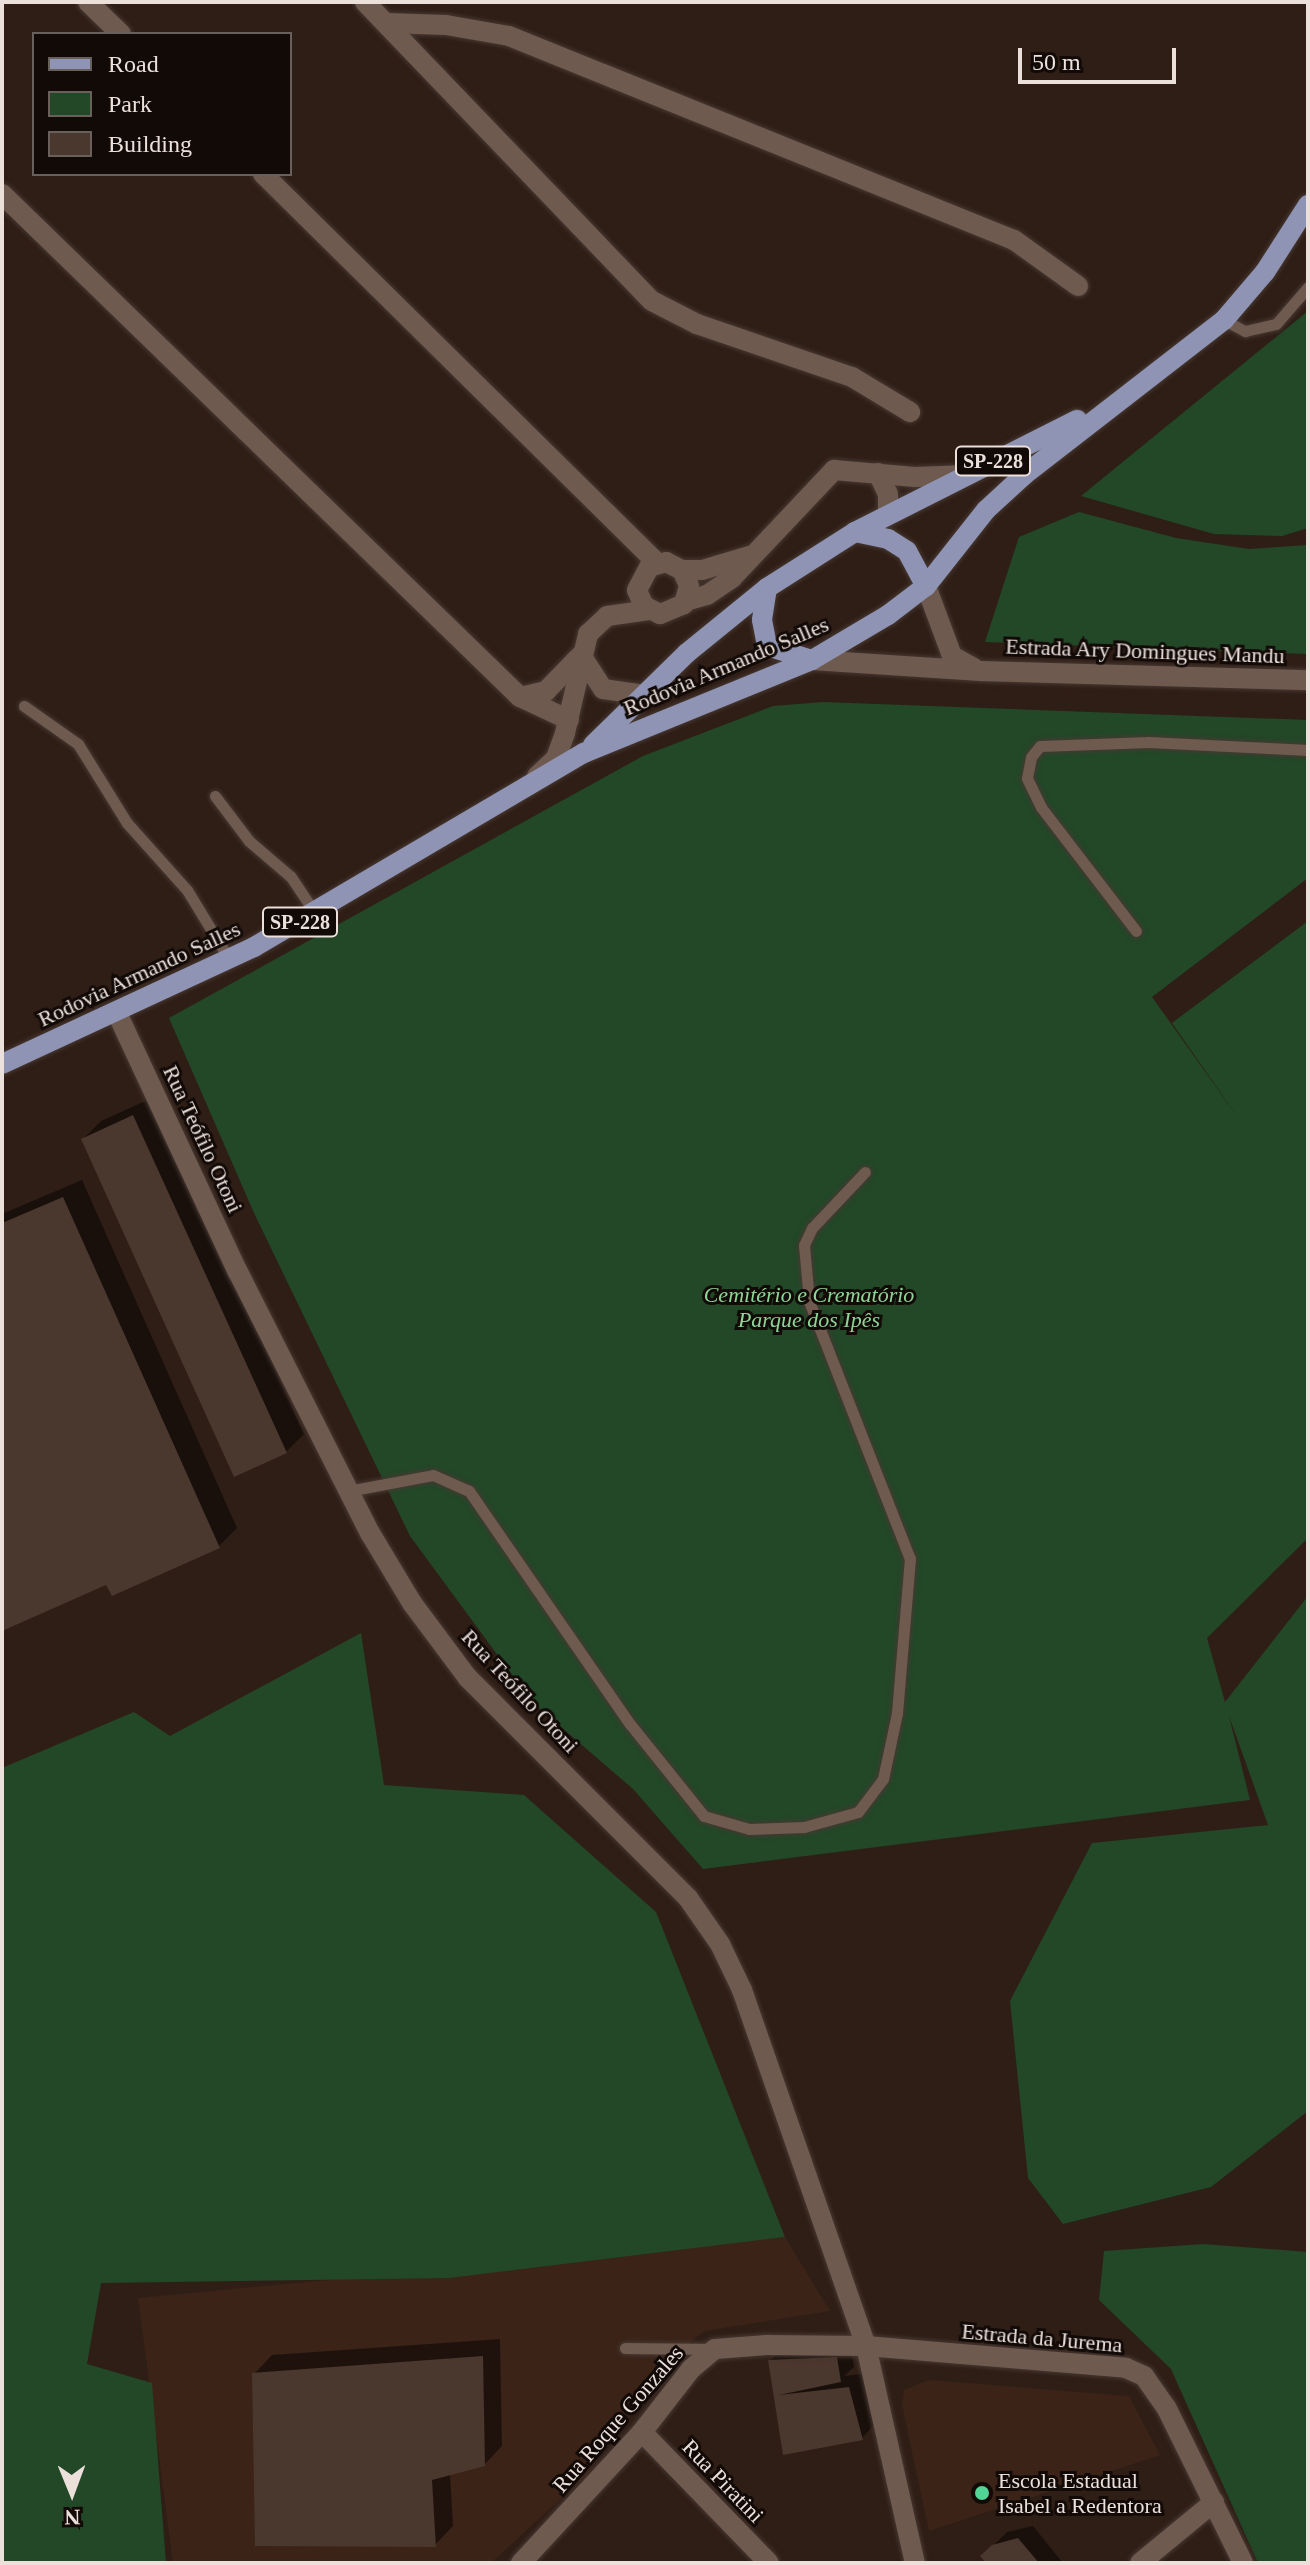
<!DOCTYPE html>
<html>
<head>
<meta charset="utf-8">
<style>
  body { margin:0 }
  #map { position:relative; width:1310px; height:2565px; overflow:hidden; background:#2f1e16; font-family:"Times New Roman",serif }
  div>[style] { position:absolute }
  .built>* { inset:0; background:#3b2318 }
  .green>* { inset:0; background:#224828 }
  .shadow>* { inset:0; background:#0007 }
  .building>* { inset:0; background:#4a372e }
  .roads { filter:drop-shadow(0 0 2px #463832) drop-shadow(0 0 2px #463832) }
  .lane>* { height:11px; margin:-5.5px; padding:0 5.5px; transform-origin:5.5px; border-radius:5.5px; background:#6f5a50 }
  .street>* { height:20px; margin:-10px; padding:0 10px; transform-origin:10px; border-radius:10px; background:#6f5a50 }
  .secondary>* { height:20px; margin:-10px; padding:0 10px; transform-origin:10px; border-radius:10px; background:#6f5a50 }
  .primary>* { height:20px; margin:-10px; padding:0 10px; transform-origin:10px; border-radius:10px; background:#8f94b4 }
  .dots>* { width:22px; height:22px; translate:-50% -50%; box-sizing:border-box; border:4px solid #120a07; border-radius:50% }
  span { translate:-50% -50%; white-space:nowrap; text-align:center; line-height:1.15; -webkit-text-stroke:6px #120a07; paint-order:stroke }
  .shield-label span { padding:2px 6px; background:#120a07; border:2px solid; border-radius:6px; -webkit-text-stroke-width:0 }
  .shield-label { font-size:20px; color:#ece0da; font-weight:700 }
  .street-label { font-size:22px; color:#ece0da }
  .park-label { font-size:22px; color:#8ed597; font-style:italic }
  .poi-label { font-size:22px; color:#ece0da }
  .left { translate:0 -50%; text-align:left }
  .frame { position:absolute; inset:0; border:4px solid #ece0da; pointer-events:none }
  .legend { position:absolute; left:32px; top:32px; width:260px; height:144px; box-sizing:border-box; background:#120a07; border:2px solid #69605b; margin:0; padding:10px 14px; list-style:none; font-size:24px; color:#ece0da }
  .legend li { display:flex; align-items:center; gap:16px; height:40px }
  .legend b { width:40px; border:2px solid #69605b }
  .north { position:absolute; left:32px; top:2453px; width:80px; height:80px; -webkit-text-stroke:6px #120a07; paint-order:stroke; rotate:179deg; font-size:22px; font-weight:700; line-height:32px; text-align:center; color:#ece0da }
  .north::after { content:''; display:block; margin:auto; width:28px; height:36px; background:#ece0da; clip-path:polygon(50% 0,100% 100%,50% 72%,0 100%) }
  .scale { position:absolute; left:1018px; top:48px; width:158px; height:36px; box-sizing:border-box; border:4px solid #ece0da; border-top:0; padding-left:10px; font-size:24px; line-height:28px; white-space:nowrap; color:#ece0da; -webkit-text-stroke:6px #120a07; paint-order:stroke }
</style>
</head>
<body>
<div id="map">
  <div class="built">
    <i style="clip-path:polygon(785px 2237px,830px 2311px,704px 2331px,642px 2382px,589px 2473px,491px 2563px,173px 2563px,138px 2298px)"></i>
    <i style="clip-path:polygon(929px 2380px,1129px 2396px,1160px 2455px,929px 2531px,902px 2405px,904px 2390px)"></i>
  </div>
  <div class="green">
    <i style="clip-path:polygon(1308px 311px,1308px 528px,1282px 536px,1214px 534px,1081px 496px)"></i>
    <i style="clip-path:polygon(1079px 512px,1176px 538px,1249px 549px,1308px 545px,1308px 654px,985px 642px,1019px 537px)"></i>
    <i style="clip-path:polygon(823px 702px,1308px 720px,1308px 878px,1152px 997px,1241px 1122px,1172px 1023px,1308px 921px,1308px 1538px,1207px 1638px,1225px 1702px,1308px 1596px,1308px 2111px,1211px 2187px,1063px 2224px,1028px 2178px,1010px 2001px,1092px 1843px,1268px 1825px,1229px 1716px,1250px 1800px,703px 1869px,633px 1789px,532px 1702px,410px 1536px,254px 1213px,169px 1018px,643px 756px,773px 706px)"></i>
    <i style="clip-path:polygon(361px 1633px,384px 1785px,524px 1795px,656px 1912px,785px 2237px,449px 2278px,101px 2283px,87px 2364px,152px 2383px,166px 2563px,2px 2563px,2px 1768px,134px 1712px,170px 1736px)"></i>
    <i style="clip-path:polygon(1203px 2244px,1308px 2252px,1308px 2563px,1258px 2563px,1171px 2369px,1099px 2300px,1104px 2251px)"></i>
  </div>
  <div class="shadow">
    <i style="clip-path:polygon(152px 1098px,304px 1434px,286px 1452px,83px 1139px,101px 1121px)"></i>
    <i style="clip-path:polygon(82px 1180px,237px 1528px,219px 1546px,107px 1582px,2px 1628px,2px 1214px)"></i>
    <i style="clip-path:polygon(500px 2339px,502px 2446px,484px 2465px,450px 2473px,453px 2526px,435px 2545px,254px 2374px,272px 2355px)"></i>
    <i style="clip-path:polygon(850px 2344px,854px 2367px,844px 2376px,863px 2374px,875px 2424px,862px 2438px,784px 2453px,771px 2360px,784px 2347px)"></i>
    <i style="clip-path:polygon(1033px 2526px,1063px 2563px,989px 2563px,983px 2556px,1007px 2532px)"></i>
  </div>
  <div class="building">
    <i style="clip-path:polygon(133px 1115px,287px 1453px,234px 1477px,81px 1139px)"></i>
    <i style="clip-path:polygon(63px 1197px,220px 1548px,112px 1596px,106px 1585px,2px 1631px,2px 1223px)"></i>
    <i style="clip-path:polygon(483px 2356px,485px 2466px,432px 2480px,436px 2547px,255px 2546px,252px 2373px)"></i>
    <i style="clip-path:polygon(837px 2357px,841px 2382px,779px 2395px,849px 2387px,863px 2440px,783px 2455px,768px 2360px)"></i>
    <i style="clip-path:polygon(1018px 2538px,1039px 2563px,986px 2563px,980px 2556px,992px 2545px)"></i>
  </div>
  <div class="roads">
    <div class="lane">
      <i style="left:1224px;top:320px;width:24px;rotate:28deg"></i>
      <i style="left:1245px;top:331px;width:32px;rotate:-13deg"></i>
      <i style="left:1276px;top:324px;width:49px;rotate:-49.1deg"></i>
      <i style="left:24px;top:706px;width:66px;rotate:35.1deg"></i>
      <i style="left:78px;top:744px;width:93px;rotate:58.2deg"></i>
      <i style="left:127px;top:823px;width:90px;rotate:48.2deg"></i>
      <i style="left:187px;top:890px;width:81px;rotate:58.7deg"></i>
      <i style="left:215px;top:796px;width:56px;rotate:52.9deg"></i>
      <i style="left:249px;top:841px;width:55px;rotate:40.6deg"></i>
      <i style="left:291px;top:877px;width:43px;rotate:56.3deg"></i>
      <i style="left:1136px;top:931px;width:156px;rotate:-127.5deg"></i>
      <i style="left:1041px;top:807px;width:32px;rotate:-116deg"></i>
      <i style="left:1027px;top:778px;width:21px;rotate:-79deg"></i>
      <i style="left:1031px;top:757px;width:14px;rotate:-51deg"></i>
      <i style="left:1040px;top:746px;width:109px;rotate:-2.1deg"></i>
      <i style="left:1149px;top:742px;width:159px;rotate:2.9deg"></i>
      <i style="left:348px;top:1491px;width:86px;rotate:-10.7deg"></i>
      <i style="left:433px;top:1475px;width:39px;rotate:24deg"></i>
      <i style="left:469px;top:1491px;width:283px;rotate:55.4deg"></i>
      <i style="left:630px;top:1724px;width:118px;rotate:51.2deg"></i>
      <i style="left:704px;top:1816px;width:47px;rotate:16.1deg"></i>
      <i style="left:749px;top:1829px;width:55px;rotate:-2.1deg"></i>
      <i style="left:804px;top:1827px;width:56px;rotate:-15.5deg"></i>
      <i style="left:858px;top:1812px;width:41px;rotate:-52.9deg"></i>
      <i style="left:883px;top:1779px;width:67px;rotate:-78deg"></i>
      <i style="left:897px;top:1713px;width:155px;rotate:-85.2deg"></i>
      <i style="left:910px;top:1559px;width:277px;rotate:-111.4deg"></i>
      <i style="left:809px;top:1301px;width:56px;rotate:-95.1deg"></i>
      <i style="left:804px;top:1245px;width:19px;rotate:-65deg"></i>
      <i style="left:812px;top:1228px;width:77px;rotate:-46.6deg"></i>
      <i style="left:625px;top:2348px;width:89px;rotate:0.6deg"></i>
    </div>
    <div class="street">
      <i style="left:88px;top:2px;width:46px;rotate:44.1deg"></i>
      <i style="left:365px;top:2px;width:414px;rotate:46.2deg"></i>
      <i style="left:652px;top:301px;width:51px;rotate:27.1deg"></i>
      <i style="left:697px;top:324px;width:164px;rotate:18.9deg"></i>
      <i style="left:852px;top:377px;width:68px;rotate:31.1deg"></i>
      <i style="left:387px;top:23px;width:59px;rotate:1.9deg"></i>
      <i style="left:446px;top:25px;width:64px;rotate:9.9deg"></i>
      <i style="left:509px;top:36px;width:545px;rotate:22deg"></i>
      <i style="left:1014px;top:240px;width:79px;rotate:35.7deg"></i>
      <i style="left:263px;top:174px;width:554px;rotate:44.63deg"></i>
      <i style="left:2px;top:194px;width:722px;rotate:44.16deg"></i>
      <i style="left:520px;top:697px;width:54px;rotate:25.1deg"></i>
      <i style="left:878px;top:473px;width:23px;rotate:65deg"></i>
      <i style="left:888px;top:494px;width:21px;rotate:90deg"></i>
      <i style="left:682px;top:570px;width:17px;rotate:66deg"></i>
      <i style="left:689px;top:586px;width:19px;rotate:106deg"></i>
      <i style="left:684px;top:604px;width:26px;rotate:157deg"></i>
      <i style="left:660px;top:614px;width:18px;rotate:-153deg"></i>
      <i style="left:644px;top:606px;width:17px;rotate:-114deg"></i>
      <i style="left:637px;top:590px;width:26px;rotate:-62deg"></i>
      <i style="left:649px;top:567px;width:18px;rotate:-16deg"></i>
      <i style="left:666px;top:562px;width:18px;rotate:27deg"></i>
      <i style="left:682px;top:570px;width:20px"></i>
      <i style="left:702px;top:570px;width:49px;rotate:-16.6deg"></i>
      <i style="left:686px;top:601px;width:22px;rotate:-16deg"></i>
      <i style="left:707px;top:595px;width:30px;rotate:-34deg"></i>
      <i style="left:732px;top:578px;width:149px;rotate:-46.6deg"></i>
      <i style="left:834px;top:470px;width:81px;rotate:4.9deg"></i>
      <i style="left:915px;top:477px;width:52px;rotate:-2.2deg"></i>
      <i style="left:581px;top:655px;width:40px;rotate:57.1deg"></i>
      <i style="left:603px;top:689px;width:42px;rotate:8.1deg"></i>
      <i style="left:520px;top:697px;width:27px;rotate:-13deg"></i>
      <i style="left:546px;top:691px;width:46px;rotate:-45.9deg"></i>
      <i style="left:537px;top:776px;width:26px;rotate:-43deg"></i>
      <i style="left:556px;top:758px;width:27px;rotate:-70deg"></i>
      <i style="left:565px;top:733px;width:102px;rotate:-76.9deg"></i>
      <i style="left:588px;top:634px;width:26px;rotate:-43deg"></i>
      <i style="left:607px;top:616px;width:42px;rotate:-8.1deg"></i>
      <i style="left:117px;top:1013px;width:286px;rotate:65deg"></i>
      <i style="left:238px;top:1272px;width:292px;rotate:63.2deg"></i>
      <i style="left:370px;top:1533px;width:82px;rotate:59deg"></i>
      <i style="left:412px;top:1603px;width:94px;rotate:53.3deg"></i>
      <i style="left:468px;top:1678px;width:311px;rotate:45deg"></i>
      <i style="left:688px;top:1898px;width:56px;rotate:55.2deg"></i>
      <i style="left:720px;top:1944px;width:51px;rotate:64.4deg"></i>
      <i style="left:742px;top:1990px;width:377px;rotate:70.8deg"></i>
      <i style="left:866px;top:2346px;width:222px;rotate:77.3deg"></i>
      <i style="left:642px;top:2432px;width:182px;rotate:45.9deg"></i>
      <i style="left:521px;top:2563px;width:178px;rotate:-47.3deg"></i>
      <i style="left:642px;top:2432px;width:80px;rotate:-52.1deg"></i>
      <i style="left:691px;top:2369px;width:31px;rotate:-40deg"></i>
      <i style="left:715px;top:2349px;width:52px;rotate:-4.4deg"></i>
      <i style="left:767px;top:2345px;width:99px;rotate:0.6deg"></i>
      <i style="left:866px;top:2346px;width:261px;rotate:4.8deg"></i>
      <i style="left:1126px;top:2368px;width:20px;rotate:24deg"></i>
      <i style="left:1144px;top:2376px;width:38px;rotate:55deg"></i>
      <i style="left:1166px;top:2407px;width:174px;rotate:63.7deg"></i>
      <i style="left:1140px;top:2563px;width:96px;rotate:-39.5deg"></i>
    </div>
    <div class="secondary">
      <i style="left:926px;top:586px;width:75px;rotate:69.6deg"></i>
      <i style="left:952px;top:656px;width:25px;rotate:29deg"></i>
      <i style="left:812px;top:660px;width:169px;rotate:3.7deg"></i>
      <i style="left:981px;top:671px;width:327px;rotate:1.6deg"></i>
    </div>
    <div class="primary">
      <i style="left:855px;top:532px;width:34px;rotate:12deg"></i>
      <i style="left:888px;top:539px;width:22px;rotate:32deg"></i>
      <i style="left:907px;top:551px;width:40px;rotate:62deg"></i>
      <i style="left:767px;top:588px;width:32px;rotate:99deg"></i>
      <i style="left:762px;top:620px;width:26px;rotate:79deg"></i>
      <i style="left:767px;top:646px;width:47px;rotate:17.3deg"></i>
      <i style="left:593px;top:745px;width:132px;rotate:-44.4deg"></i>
      <i style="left:687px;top:653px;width:103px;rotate:-39.1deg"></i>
      <i style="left:767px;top:588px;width:104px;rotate:-32.5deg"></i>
      <i style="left:855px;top:532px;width:249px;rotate:-26.8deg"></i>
      <i style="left:2px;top:1064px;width:278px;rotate:-24.9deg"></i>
      <i style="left:254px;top:947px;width:383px;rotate:-30.5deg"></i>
      <i style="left:584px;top:753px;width:246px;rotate:-22.2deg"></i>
      <i style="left:812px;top:660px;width:88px;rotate:-30.6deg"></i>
      <i style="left:888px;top:615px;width:48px;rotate:-37.3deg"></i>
      <i style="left:926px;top:586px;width:97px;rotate:-51.7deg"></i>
      <i style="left:986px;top:510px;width:52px;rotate:-42.6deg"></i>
      <i style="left:1024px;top:475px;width:253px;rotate:-37.8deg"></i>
      <i style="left:1224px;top:320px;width:63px;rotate:-49.5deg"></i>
      <i style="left:1265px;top:272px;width:80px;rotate:-57.3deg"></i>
    </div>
  </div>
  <div class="dots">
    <i style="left:982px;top:2493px;background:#53d396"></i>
  </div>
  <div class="shield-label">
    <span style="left:993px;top:461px">SP-228</span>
    <span style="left:300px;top:922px">SP-228</span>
  </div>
  <div class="street-label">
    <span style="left:1145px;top:651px;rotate:2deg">Estrada Ary Domingues Mandu</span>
    <span style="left:726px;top:666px;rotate:-23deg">Rodovia Armando Salles</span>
    <span style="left:139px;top:974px;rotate:-25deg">Rodovia Armando Salles</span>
    <span style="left:203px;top:1139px;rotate:65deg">Rua Teófilo Otoni</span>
    <span style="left:520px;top:1691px;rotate:47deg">Rua Teófilo Otoni</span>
    <span style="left:1042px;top:2338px;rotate:5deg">Estrada da Jurema</span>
    <span style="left:618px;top:2419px;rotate:-49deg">Rua Roque Gonzales</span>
    <span style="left:723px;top:2481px;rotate:46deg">Rua Piratini</span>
  </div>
  <div class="park-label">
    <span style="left:809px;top:1307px">Cemitério e Crematório<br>Parque dos Ipês</span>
  </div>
  <div class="poi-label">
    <span class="left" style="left:998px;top:2493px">Escola Estadual<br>Isabel a Redentora</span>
  </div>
  <div class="frame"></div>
  <ul class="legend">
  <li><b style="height:10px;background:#8f94b4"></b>Road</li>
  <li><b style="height:22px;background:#224828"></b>Park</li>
  <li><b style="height:22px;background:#4a372e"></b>Building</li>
  </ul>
  <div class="north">N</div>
  <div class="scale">50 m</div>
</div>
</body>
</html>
